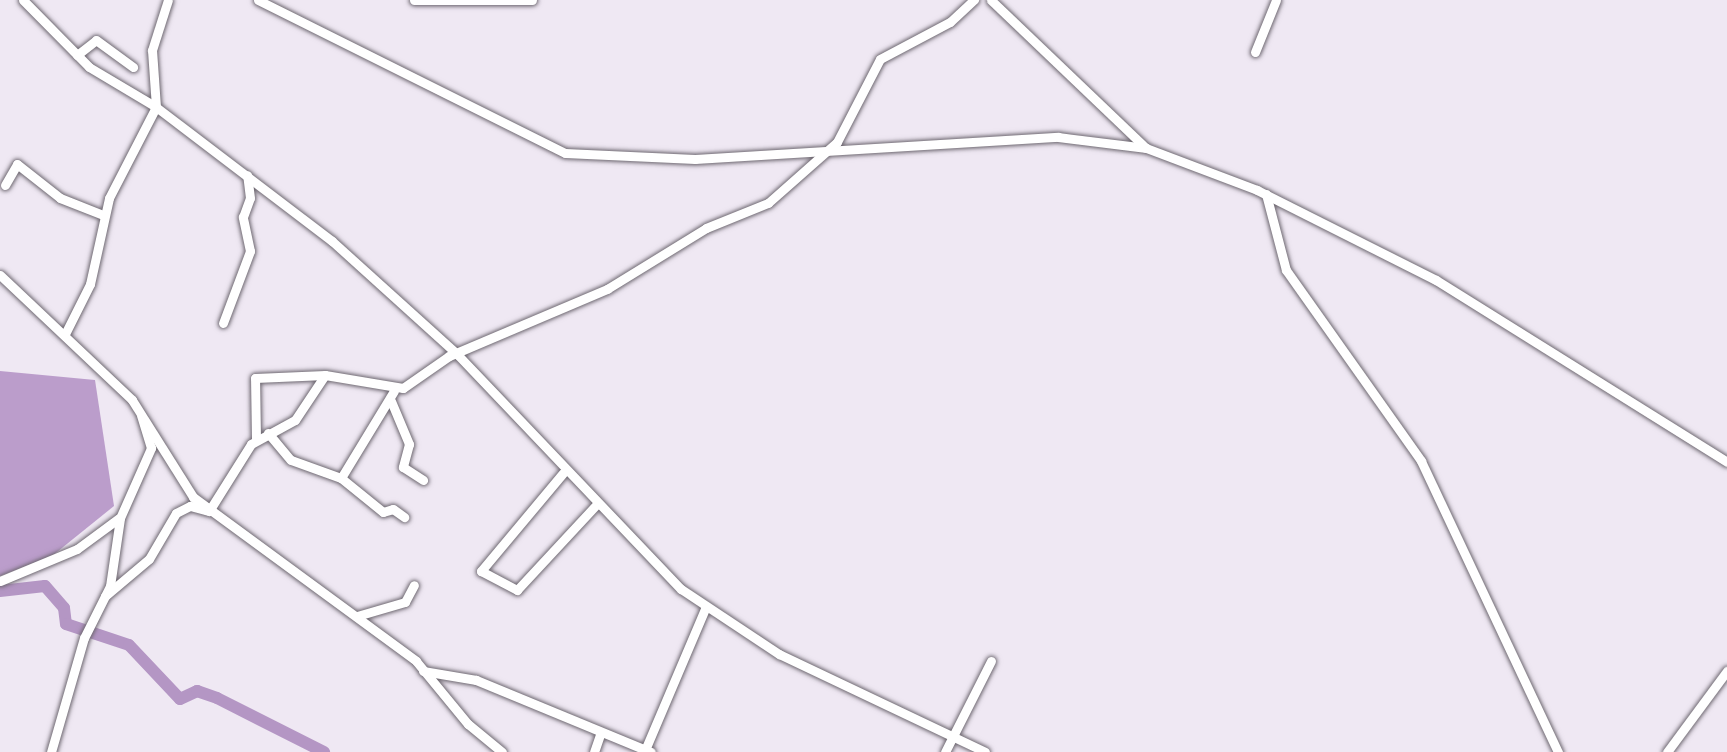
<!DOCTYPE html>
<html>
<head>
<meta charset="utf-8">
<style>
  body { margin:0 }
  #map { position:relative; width:1727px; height:752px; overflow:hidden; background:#efe8f3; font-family:Rubik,sans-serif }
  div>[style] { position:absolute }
  .forest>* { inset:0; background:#bb9dcb }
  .river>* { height:12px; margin:-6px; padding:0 6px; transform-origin:6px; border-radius:6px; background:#b496c4 }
  .roads { filter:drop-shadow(0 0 2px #6e6871) drop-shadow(0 0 2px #6e6871) }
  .minor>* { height:9px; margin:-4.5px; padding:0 4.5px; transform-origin:4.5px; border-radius:4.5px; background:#fff }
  span { translate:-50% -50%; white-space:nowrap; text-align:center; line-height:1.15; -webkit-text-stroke:6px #efe8f3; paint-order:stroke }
</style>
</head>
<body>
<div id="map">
  <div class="forest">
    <i style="clip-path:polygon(0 371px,95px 380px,114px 506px,52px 556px,0 576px)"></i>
  </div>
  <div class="river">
    <i style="left:0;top:591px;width:45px;rotate:-6.3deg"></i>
    <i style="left:45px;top:586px;width:29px;rotate:49deg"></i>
    <i style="left:64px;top:608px;width:16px;rotate:83deg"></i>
    <i style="left:66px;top:624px;width:66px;rotate:18.4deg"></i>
    <i style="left:129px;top:645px;width:74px;rotate:46.6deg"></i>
    <i style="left:180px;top:699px;width:19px;rotate:-25deg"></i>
    <i style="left:197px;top:691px;width:21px;rotate:19deg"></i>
    <i style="left:217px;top:698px;width:120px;rotate:26.8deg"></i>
  </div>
  <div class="roads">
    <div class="minor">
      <i style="left:23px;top:0;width:94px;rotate:45.4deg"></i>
      <i style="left:89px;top:67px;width:78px;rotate:30.8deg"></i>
      <i style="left:156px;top:107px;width:221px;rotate:37.3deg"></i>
      <i style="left:332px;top:241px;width:169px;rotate:42.1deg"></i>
      <i style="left:457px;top:354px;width:325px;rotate:46.4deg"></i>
      <i style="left:681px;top:589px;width:118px;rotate:33.6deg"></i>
      <i style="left:779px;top:654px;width:228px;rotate:25.4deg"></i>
      <i style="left:258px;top:0;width:343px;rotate:26.5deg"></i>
      <i style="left:565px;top:153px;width:130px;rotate:2.6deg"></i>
      <i style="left:695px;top:159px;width:364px;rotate:-3.5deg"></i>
      <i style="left:1058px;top:137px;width:89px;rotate:7.1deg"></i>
      <i style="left:1146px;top:148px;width:119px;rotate:20.7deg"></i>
      <i style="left:1257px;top:190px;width:200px;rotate:26.7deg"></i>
      <i style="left:1436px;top:280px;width:343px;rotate:32deg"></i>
      <i style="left:414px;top:0;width:118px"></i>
      <i style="left:991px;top:0;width:213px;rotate:43.7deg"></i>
      <i style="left:1255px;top:52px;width:56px;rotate:-68deg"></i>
      <i style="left:77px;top:55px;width:24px;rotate:-38deg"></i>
      <i style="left:96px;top:40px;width:46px;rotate:36.1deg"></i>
      <i style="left:5px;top:185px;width:24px;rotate:-60deg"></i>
      <i style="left:17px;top:164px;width:55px;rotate:38.3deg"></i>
      <i style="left:60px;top:198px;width:46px;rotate:21.6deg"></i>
      <i style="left:1266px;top:194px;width:79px;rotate:75.3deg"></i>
      <i style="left:1286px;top:270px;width:234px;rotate:54.7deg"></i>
      <i style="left:1421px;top:461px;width:322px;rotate:64.8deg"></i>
      <i style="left:0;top:275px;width:182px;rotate:43.4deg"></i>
      <i style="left:132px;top:400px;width:115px;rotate:57.8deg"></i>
      <i style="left:193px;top:497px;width:277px;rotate:36.3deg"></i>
      <i style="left:416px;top:661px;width:82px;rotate:50.5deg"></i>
      <i style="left:468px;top:724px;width:44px;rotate:39.5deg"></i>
      <i style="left:223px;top:323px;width:77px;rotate:-69.4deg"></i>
      <i style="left:250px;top:251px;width:35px;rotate:-102deg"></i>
      <i style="left:243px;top:217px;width:20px;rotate:-70deg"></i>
      <i style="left:250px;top:198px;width:23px;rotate:-97deg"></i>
      <i style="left:65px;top:334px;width:56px;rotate:-63.4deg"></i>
      <i style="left:90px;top:284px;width:88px;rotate:-77.5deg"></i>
      <i style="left:109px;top:198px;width:102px;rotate:-62.7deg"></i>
      <i style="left:156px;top:107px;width:57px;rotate:-94deg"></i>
      <i style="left:152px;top:50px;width:52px;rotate:-72.3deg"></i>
      <i style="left:391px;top:401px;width:47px;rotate:67.3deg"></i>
      <i style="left:409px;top:444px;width:24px;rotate:105deg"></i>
      <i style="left:403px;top:467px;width:24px;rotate:33deg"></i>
      <i style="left:268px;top:433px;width:35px;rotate:50deg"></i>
      <i style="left:291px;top:460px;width:53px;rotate:19.8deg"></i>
      <i style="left:341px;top:478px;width:102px;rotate:-58.7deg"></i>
      <i style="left:256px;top:439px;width:61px;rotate:-90.9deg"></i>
      <i style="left:255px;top:378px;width:70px;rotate:-2.5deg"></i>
      <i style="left:563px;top:473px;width:128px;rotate:129.9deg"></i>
      <i style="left:481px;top:571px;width:41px;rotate:27.8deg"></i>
      <i style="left:517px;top:590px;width:115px;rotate:-47.1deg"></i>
      <i style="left:341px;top:478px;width:54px;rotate:39deg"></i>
      <i style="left:383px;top:512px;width:10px;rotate:-17deg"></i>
      <i style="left:393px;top:509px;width:14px;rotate:36deg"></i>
      <i style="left:0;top:581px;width:83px;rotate:-22.6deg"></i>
      <i style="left:77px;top:549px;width:52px;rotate:-36.4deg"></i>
      <i style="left:105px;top:596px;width:57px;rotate:-40.1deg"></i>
      <i style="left:149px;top:559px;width:53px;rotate:-59.6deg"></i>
      <i style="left:176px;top:513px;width:16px;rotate:-27deg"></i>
      <i style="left:190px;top:506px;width:20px;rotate:15deg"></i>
      <i style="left:209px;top:511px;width:79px;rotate:-57.9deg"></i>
      <i style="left:251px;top:444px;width:50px;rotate:-28.6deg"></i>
      <i style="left:295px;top:420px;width:54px;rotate:-56.3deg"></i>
      <i style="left:325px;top:375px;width:79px;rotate:9.5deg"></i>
      <i style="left:403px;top:388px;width:56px;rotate:-34.8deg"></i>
      <i style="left:449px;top:356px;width:172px;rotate:-23deg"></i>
      <i style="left:607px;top:289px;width:116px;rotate:-31.6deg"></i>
      <i style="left:706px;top:228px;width:67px;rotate:-22deg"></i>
      <i style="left:768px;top:203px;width:92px;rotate:-41.5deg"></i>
      <i style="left:837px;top:142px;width:93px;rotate:-62.6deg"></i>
      <i style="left:880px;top:59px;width:79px;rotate:-27.9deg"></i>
      <i style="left:950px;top:22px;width:33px;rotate:-43deg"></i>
      <i style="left:357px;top:616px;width:50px;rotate:-16.3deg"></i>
      <i style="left:405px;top:602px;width:19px;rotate:-62deg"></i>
      <i style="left:423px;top:671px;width:54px;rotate:9.6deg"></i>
      <i style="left:476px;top:680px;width:189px;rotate:22.4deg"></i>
      <i style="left:645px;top:750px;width:156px;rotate:-67deg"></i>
      <i style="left:51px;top:752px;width:119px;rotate:-73.9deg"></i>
      <i style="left:84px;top:638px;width:58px;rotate:-63.4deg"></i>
      <i style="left:110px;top:586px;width:69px;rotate:-81.6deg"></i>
      <i style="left:120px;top:518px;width:77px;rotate:-66.1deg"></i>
      <i style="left:151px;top:448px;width:34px;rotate:-107deg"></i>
      <i style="left:594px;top:752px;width:18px;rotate:-71deg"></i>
      <i style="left:945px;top:752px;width:102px;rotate:-63.2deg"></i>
      <i style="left:1667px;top:752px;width:101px;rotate:-53.5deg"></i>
    </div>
  </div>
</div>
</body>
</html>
